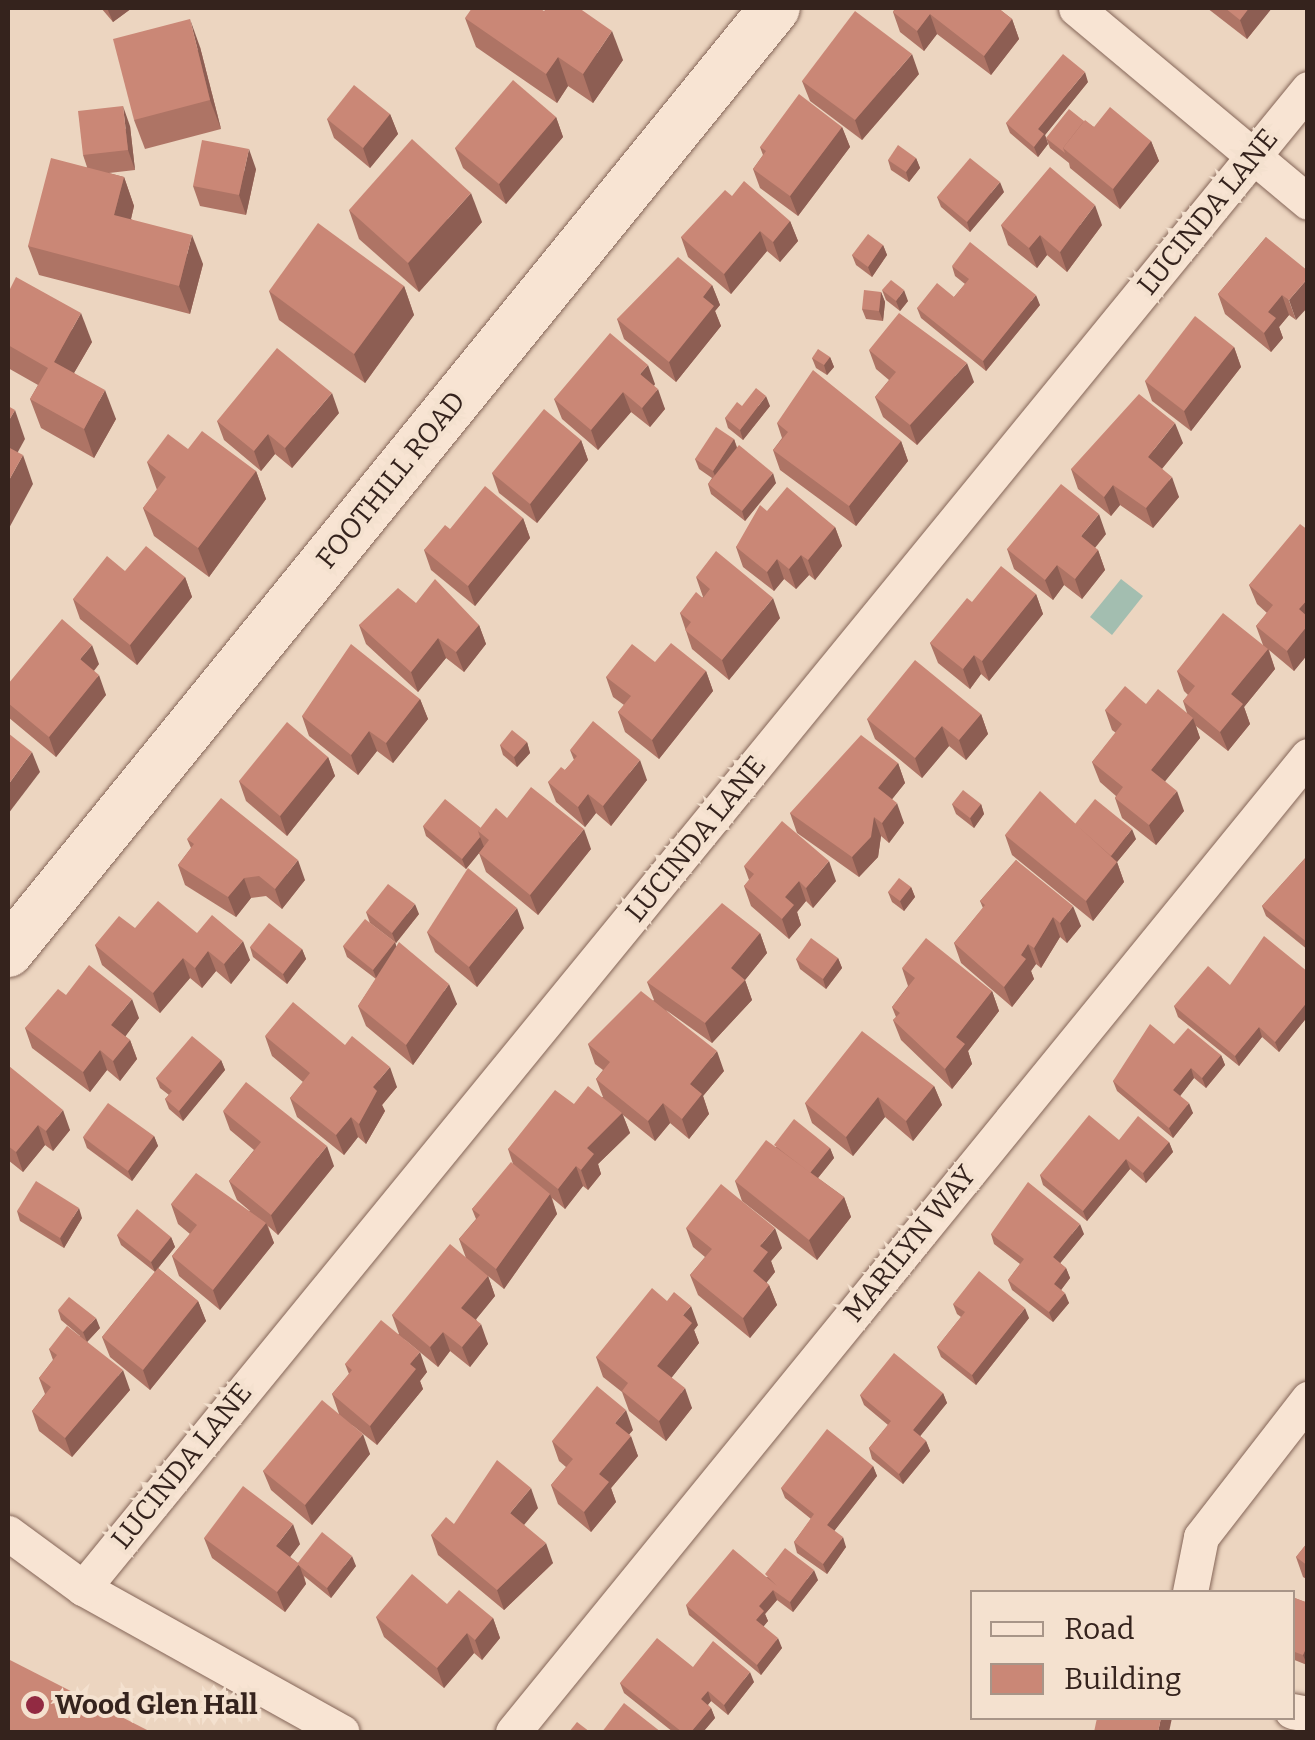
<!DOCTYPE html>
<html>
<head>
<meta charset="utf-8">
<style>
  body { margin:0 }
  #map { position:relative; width:1315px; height:1740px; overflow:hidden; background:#ecd5c0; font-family:Bitter,serif }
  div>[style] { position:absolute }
  .water>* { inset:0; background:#a3beb0 }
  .roads { filter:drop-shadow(0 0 2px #856658) drop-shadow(0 0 2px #856658) }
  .street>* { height:35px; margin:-17.5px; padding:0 17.5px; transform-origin:17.5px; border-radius:17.5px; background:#f8e4d3 }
  .secondary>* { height:50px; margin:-25px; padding:0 25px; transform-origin:25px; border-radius:25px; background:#f8e4d3 }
  .wall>* { inset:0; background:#ae7465 }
  .shaded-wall>* { inset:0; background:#8d5e53 }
  .building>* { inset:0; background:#ca8776 }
  .dots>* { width:28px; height:28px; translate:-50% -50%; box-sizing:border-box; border:5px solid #f4e1cf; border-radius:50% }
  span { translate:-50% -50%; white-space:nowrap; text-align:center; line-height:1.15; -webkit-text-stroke:8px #f4e1cf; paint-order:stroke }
  .street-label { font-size:28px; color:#35231d }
  .poi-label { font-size:28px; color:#35231d; font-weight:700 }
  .left { translate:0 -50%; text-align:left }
  .frame { position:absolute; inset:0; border:10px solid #35231d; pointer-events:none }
  .legend { position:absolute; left:970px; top:1590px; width:325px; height:130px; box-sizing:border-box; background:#f4e1cf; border:2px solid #a89588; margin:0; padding:12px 18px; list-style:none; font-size:30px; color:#35231d }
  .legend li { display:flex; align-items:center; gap:20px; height:50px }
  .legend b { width:50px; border:2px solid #a89588 }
</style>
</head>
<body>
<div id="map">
  <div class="water">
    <i style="clip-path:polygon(1121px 579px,1143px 596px,1112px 635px,1090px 617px)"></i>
  </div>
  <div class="roads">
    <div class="street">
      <i style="left:1076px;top:8px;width:302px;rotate:39.9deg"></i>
      <i style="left:8px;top:1533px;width:93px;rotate:36.3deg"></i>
      <i style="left:83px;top:1588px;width:296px;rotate:29.1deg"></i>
      <i style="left:83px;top:1588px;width:1936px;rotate:-50.74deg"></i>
      <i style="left:1190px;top:1592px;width:56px;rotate:-78.7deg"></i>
      <i style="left:1201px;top:1537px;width:175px;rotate:-52.2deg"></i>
      <i style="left:1292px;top:1711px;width:16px;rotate:11deg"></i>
      <i style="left:513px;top:1732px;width:1259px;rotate:-50.84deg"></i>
    </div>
    <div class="secondary">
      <i style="left:8px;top:952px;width:1216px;rotate:-50.91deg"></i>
    </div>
  </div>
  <div class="wall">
    <i style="clip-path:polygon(101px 8px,132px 8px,113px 22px)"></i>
    <i style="clip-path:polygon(895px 8px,998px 8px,1012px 19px,1019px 39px,991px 75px,937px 34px,924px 51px,900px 32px,893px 12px)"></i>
    <i style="clip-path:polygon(1207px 8px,1272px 8px,1247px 39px)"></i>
    <i style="clip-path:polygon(465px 18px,623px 60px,593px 103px,568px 86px,557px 103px,476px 47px)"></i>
    <i style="clip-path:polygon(200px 47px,221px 129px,145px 149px,134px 120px)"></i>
    <i style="clip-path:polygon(919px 74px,862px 140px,810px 101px,802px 81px)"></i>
    <i style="clip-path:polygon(1088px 82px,1045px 135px,1048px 144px,1038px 157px,1010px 133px,1006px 123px)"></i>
    <i style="clip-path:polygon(390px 114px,398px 134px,370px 168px,334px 138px,327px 119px)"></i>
    <i style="clip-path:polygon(556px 117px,563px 137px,506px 204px,463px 168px,455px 148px)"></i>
    <i style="clip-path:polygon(1084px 121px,1094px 127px,1151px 141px,1159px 161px,1120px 209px,1070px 168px,1069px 163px,1050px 148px,1046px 138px)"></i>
    <i style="clip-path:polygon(130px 126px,135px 170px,109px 173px,124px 177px,134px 206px,131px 219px,203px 264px,190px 314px,39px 275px,28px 246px,87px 167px,83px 155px)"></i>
    <i style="clip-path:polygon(842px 127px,850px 147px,798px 216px,760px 188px,753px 169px,763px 155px,760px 147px)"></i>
    <i style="clip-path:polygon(916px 158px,920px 168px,909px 182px,891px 170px,888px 160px)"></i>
    <i style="clip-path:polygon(256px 169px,246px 215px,200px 206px,193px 186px)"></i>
    <i style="clip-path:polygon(1004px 192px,970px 232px,941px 207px,937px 197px)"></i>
    <i style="clip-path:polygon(349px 210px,482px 222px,419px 292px,359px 239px)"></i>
    <i style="clip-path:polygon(790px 221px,798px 241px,780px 262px,767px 251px,731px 294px,688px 257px,681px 237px)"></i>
    <i style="clip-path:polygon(1001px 225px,1102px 225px,1067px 272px,1047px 255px,1037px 268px,1008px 245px)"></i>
    <i style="clip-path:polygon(1266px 237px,1296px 320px,1289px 315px,1279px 327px,1283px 338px,1271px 352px,1225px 314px,1218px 294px)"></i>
    <i style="clip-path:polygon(883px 245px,887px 255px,872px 277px,856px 265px,852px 255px)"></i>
    <i style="clip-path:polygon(952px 266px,1040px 305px,986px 371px,921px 318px,917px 308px,954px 297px,965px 284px,955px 276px)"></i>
    <i style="clip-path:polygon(712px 285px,720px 305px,715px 311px,721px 326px,676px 382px,624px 339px,617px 319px)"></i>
    <i style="clip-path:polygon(404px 286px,414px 315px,365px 383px,279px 320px,269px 291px)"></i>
    <i style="clip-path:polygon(882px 290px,908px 301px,900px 311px,886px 300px)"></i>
    <i style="clip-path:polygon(881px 292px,885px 302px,883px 321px,866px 319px,862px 309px)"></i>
    <i style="clip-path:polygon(8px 293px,92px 342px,74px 373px,116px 419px,94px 458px,41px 428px,30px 399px,38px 385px,8px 368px)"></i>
    <i style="clip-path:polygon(1234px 347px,1241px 367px,1191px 431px,1152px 401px,1145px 381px)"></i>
    <i style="clip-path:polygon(869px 350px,974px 382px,917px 445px,883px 417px,875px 397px,889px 380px,876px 369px)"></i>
    <i style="clip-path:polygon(830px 357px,834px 367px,827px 375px,816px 368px,812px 358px)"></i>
    <i style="clip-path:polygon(655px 384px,654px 386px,665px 409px,650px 427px,631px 412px,598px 450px,562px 419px,554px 399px)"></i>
    <i style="clip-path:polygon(742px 406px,770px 406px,743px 440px,728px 428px,725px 418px)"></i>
    <i style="clip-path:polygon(339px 413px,292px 468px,275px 454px,261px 471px,224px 440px,217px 421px)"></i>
    <i style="clip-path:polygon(777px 423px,901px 441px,908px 461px,856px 526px,780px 470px,773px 450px,782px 438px)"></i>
    <i style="clip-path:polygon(734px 439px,737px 447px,776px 483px,745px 521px,711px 494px,708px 484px,712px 478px,699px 469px,695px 459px)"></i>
    <i style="clip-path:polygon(581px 440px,588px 460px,537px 523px,499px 493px,492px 473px)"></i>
    <i style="clip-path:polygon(1183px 443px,1162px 469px,1179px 497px,1153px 528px,1120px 505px,1111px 516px,1078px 489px,1071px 469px)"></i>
    <i style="clip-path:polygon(188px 449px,256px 471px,266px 499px,209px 577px,154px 536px,143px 508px,157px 490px,147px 462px)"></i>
    <i style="clip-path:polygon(767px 511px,835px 527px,842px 546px,815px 580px,809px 575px,796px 589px,784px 579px,774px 591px,743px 567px,736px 547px)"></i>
    <i style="clip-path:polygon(523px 518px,530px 538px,475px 606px,431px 570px,424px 550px,450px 529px)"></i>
    <i style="clip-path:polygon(1308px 530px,1308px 654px,1294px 671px,1269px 650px,1275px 669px,1244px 707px,1250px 724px,1228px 751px,1196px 726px,1200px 738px,1165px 781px,1184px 811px,1156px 845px,1122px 818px,1115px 798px,1116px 796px,1100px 782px,1092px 762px,1116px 733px,1112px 730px,1105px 710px,1146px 704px,1187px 713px,1183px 701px,1188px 695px,1184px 691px,1177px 671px,1263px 645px,1256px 626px,1267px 613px,1257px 604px,1249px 585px)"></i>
    <i style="clip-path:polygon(1106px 534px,1095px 548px,1098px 550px,1105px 570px,1082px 599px,1064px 585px,1053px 600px,1014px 569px,1007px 549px)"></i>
    <i style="clip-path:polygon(185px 577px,192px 597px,137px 665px,80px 619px,73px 599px)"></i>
    <i style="clip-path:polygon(696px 577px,780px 618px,729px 680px,692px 649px,680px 613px,703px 597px)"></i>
    <i style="clip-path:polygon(1036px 594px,1043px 614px,989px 681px,981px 674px,970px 689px,938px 663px,930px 643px,972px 602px)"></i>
    <i style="clip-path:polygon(416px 603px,479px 625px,486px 644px,464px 672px,446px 658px,418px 692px,366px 644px,359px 625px)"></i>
    <i style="clip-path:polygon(655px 662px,706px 671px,713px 691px,659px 759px,625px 732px,618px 712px,624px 705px,613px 697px,606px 677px)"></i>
    <i style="clip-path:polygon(99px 664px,94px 671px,106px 695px,56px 757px,8px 717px,8px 684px)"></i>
    <i style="clip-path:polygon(420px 699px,428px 719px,393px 763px,377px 751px,358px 775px,309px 736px,302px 716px)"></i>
    <i style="clip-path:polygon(981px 714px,988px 734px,966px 760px,949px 746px,922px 778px,875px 739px,867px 719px)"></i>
    <i style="clip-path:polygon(527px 742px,530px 753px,517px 767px,503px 755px,500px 745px)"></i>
    <i style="clip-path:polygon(570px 750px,647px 780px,611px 826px,596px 813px,585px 827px,556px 802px,548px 782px,565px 770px,574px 760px)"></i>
    <i style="clip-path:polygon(328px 757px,335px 776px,287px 836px,246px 801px,239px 781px)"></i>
    <i style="clip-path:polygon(898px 763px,905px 783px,892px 799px,904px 823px,889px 843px,881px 836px,878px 857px,859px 877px,797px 833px,790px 813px)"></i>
    <i style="clip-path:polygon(952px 804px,981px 804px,984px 814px,974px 828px,956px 814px)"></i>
    <i style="clip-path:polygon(507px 818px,591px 849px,538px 915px,486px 872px,479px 853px,466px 869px,426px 836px,423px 826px,481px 828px)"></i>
    <i style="clip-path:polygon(1075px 824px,1136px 839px,1117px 862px,1124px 882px,1093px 921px,1012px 855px,1005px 835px)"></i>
    <i style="clip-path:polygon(187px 839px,305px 880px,282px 909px,266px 896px,251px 898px,236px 917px,185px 885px,178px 865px,191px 848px)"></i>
    <i style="clip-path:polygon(1308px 855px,1308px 950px,1266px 916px,1262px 906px)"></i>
    <i style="clip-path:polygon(1016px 860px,1081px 926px,1067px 943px,1060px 937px,1041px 968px,1036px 964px,1031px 971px,1034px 979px,1012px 1007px,961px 963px,954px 943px,983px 908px,980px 901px)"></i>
    <i style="clip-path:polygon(744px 866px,836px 881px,813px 908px,806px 901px,797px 912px,801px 925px,789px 939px,751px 906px,744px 886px,749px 880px)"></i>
    <i style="clip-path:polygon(911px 887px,915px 897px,904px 911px,892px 902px,888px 892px)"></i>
    <i style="clip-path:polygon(366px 912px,419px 914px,396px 943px,370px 923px)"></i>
    <i style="clip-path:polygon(135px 928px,197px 933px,250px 960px,231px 984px,216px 971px,202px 988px,190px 978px,160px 1013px,102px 965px,95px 945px)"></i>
    <i style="clip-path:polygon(524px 928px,477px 987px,435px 952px,427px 932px)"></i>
    <i style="clip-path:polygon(760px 933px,767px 953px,745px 980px,752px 1000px,712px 1043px,666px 1010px,724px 1071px,703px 1096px,709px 1114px,689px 1139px,670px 1123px,655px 1141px,623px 1115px,630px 1133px,598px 1164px,601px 1174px,588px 1190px,583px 1186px,565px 1209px,552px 1198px,557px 1214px,504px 1289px,488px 1276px,495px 1296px,476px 1319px,488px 1344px,470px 1367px,450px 1351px,438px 1367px,404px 1339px,427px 1372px,420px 1381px,423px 1389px,377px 1445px,352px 1425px,370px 1454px,312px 1525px,271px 1490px,263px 1471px,339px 1414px,332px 1394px,349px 1374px,345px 1364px,399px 1334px,392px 1315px,466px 1258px,459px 1239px,476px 1219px,472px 1209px,513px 1164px,508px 1149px,574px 1104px,603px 1097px,596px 1079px,603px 1070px,595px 1064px,588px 1044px,654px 1000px,647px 982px)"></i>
    <i style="clip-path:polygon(395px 942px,396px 946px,457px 1004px,413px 1065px,366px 1026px,358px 1006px,376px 979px,347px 957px,343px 946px)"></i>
    <i style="clip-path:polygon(250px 947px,302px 949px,306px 959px,287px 984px,253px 957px)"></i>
    <i style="clip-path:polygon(838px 958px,842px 968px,826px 989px,800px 969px,796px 959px)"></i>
    <i style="clip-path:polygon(902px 968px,992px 991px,999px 1011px,968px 1051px,972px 1064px,952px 1089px,901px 1040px,893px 1020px,896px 1017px,892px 1007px,908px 986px)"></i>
    <i style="clip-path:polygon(1308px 972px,1308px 1016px,1279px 1052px,1262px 1037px,1239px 1066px,1178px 1017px,1174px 1006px,1230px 985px)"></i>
    <i style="clip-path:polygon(66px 995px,139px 1018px,125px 1036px,130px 1040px,137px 1059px,120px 1081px,107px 1070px,90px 1092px,32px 1048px,25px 1028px)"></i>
    <i style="clip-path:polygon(265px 1036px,397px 1087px,382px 1105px,385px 1111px,366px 1144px,358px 1137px,344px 1155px,297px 1117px,290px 1098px,303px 1082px,272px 1056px)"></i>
    <i style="clip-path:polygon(1174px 1044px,1221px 1055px,1225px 1065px,1206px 1088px,1194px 1078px,1180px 1096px,1193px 1113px,1173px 1138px,1117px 1091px,1113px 1081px)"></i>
    <i style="clip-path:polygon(221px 1060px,225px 1070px,183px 1121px,169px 1109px,165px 1099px,169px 1095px,160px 1088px,156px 1078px)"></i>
    <i style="clip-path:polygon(8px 1068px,70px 1130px,53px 1151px,45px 1145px,23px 1172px,8px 1160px)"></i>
    <i style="clip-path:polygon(934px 1086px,942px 1105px,913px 1141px,885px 1117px,853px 1156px,812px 1123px,805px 1103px)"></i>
    <i style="clip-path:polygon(223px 1111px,334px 1166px,278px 1235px,268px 1226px,274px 1243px,220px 1310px,179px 1276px,172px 1256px,190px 1234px,178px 1224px,171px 1204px,250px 1211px,237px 1200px,229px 1181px,254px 1150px,230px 1130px)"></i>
    <i style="clip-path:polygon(154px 1136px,158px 1146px,132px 1181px,87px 1148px,83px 1137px)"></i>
    <i style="clip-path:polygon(1119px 1140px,1169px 1142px,1173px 1152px,1146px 1183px,1130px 1169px,1087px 1221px,1043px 1185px,1040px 1175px)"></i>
    <i style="clip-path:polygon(775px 1147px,830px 1148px,834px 1158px,818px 1178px,844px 1197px,851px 1217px,817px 1260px,742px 1201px,735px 1181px)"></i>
    <i style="clip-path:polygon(17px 1211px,82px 1218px,64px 1248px,20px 1221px)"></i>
    <i style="clip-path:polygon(686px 1228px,782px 1248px,771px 1261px,775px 1272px,766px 1282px,769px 1285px,777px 1305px,750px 1338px,698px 1295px,690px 1275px,705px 1257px,693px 1247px)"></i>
    <i style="clip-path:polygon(991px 1234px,1084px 1234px,1060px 1263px,1066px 1268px,1070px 1278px,1061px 1290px,1069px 1303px,1053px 1322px,1012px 1290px,1008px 1280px,1020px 1264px,994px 1244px)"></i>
    <i style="clip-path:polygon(117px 1235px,171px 1237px,175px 1247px,158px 1268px,198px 1301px,206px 1321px,150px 1390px,110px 1357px,102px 1337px,155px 1272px,121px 1245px)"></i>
    <i style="clip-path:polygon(953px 1304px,1029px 1318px,976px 1385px,941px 1357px,937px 1347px,961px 1317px,957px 1314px)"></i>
    <i style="clip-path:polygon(58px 1310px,100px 1328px,87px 1342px,130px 1390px,72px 1457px,39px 1431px,32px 1411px,45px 1394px,39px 1378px,53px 1360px,49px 1349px,80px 1336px,61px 1320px)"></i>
    <i style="clip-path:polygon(698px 1325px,694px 1330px,699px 1343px,671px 1378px,692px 1408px,666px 1441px,629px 1411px,622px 1392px,603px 1377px,596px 1357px)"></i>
    <i style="clip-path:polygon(943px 1393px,947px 1403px,920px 1436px,926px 1441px,930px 1451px,903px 1484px,872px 1459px,869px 1448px,888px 1425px,864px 1405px,860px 1395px)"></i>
    <i style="clip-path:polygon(633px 1430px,629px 1434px,638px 1456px,611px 1488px,616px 1502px,591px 1532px,558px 1504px,551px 1485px,566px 1467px,559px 1461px,552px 1441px)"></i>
    <i style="clip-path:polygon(873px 1466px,877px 1476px,834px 1531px,846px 1547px,827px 1574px,797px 1553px,794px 1542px,811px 1519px,785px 1498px,781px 1488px)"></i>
    <i style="clip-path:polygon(538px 1508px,524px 1525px,553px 1563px,504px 1610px,438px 1555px,431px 1535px,454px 1524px)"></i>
    <i style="clip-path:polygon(204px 1538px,300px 1544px,290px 1557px,298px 1563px,356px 1566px,331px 1598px,304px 1576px,306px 1584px,285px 1612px,212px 1558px)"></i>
    <i style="clip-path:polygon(1308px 1542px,1308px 1580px,1303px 1577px,1296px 1557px)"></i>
    <i style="clip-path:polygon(766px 1577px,818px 1580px,793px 1612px,777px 1600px,765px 1614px,768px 1621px,763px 1626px,782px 1648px,761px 1675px,689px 1615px,686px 1605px)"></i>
    <i style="clip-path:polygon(1292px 1597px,1308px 1603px,1307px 1665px,1292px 1659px)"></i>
    <i style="clip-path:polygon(447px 1604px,493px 1618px,500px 1638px,482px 1660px,474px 1653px,444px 1688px,384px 1637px,376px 1617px)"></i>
    <i style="clip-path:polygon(693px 1667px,754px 1682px,728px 1715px,711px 1701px,708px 1705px,711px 1708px,715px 1718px,703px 1732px,673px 1732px,624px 1693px,620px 1683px)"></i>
  </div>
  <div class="shaded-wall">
    <i style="clip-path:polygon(107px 8px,132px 8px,113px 22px)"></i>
    <i style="clip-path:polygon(1249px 8px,1272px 8px,1247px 39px,1240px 20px)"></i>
    <i style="clip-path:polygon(930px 14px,937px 34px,924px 51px,917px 31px)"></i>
    <i style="clip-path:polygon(190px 19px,200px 47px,221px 129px,210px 100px)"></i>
    <i style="clip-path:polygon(1012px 19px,1019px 39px,991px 75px,984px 56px)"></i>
    <i style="clip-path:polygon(612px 31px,623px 60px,593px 103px,583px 74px)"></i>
    <i style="clip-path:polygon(912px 54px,919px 74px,862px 140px,855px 120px)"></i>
    <i style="clip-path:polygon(558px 57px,568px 86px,557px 103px,546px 74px)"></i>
    <i style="clip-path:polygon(1085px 72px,1088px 82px,1045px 135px,1048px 144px,1038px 157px,1034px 147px,1038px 129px)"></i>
    <i style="clip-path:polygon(123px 106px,130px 126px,135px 170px,128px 150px)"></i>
    <i style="clip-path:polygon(390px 114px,398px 134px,370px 168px,363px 148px)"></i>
    <i style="clip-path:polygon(556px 117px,563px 137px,506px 204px,499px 184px)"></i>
    <i style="clip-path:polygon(842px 127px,850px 147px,798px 216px,790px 196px)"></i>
    <i style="clip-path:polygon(1151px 141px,1159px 161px,1120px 209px,1113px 189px)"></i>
    <i style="clip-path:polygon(249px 149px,256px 169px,246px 215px,239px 195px)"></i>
    <i style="clip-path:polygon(916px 158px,920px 168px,909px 182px,906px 172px)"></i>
    <i style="clip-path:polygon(124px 177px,134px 206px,125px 244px,114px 215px)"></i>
    <i style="clip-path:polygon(1000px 182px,1004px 192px,970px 232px,967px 222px)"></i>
    <i style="clip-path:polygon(471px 193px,482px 222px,419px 292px,408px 263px)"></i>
    <i style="clip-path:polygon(1095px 205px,1102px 225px,1067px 272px,1060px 252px)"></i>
    <i style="clip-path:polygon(790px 221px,798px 241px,780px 262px,773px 242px)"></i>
    <i style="clip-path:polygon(760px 231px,767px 251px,731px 294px,724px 274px)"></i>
    <i style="clip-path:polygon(192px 235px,203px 264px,190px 314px,179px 286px)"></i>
    <i style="clip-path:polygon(1040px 235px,1047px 255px,1037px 268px,1029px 248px)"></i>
    <i style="clip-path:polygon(883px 245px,887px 255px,872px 277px,868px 267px)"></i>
    <i style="clip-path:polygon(1308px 278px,1308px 307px,1296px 320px,1289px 300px)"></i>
    <i style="clip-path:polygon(712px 285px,720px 305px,715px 311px,721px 326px,676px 382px,669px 362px,703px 297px)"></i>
    <i style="clip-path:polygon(404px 286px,414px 315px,365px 383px,354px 354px)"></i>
    <i style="clip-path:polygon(904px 290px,908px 301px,900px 311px,896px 301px)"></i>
    <i style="clip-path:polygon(881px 292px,885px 302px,883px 321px,879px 311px)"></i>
    <i style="clip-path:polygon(1036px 295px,1040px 305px,986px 371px,983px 361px)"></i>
    <i style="clip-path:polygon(1282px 295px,1289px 315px,1279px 327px,1283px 338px,1271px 352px,1264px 333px,1268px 312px)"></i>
    <i style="clip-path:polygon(81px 313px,92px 342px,64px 390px,54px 362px)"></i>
    <i style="clip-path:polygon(1234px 347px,1241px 367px,1191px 431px,1184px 411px)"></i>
    <i style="clip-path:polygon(830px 357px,834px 367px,827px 375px,824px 365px)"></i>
    <i style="clip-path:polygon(967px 363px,974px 382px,917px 445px,910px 425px)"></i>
    <i style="clip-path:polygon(648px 365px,655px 384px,647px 394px,640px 374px)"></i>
    <i style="clip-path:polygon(658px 389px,665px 409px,650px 427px,642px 408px)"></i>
    <i style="clip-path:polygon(105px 390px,116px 419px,94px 458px,84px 429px)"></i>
    <i style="clip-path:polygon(623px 392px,631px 412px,598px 450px,591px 430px)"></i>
    <i style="clip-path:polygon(332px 393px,339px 413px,292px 468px,285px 448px)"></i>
    <i style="clip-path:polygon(766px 396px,770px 406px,743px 440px,740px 430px)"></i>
    <i style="clip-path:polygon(15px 410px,25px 439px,8px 470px,8px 422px)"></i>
    <i style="clip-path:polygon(1175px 423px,1183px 443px,1155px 477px,1148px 457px)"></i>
    <i style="clip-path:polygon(268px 434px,275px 454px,261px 471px,254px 451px)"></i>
    <i style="clip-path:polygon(734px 439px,737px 449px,717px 481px,713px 471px)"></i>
    <i style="clip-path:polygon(581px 440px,588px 460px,537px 523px,530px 504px)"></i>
    <i style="clip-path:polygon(901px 441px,908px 461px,856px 526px,849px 506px)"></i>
    <i style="clip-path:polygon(23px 455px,33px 484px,8px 530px,8px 482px)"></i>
    <i style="clip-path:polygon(256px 471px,266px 499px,209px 577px,198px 548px)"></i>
    <i style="clip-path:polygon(773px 473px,776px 483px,745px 521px,742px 511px)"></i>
    <i style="clip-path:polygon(1172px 477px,1179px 497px,1153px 528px,1146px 508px)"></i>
    <i style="clip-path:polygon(1113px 485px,1120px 505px,1111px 516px,1104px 497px)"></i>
    <i style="clip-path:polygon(1099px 514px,1106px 534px,1088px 556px,1081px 536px)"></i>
    <i style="clip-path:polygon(523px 518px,530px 538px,475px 606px,468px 586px)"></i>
    <i style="clip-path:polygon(835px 527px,842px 546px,815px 580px,808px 560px)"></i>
    <i style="clip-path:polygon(1098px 550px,1105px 570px,1082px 599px,1075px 579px)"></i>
    <i style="clip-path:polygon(801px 555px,809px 575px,796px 589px,789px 569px)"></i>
    <i style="clip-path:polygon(777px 559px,784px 579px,774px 591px,767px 572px)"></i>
    <i style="clip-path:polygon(1057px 565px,1064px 585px,1053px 600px,1045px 580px)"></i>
    <i style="clip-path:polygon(185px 577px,192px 597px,137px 665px,130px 645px)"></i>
    <i style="clip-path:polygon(1036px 594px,1043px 614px,989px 681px,982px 661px)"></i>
    <i style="clip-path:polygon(773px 598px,780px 618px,729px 680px,722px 660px)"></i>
    <i style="clip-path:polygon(1308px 599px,1308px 654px,1294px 671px,1287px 651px,1299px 609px)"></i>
    <i style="clip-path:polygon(479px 625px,486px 644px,464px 672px,456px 652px)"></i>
    <i style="clip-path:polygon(438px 638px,446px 658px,418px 692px,411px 672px)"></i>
    <i style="clip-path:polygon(92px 645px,99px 664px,87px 679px,80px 659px)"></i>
    <i style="clip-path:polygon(1268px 649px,1275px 669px,1244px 707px,1250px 724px,1228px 751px,1220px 732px,1231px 694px)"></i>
    <i style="clip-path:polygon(974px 655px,981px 674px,970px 689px,963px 669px)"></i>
    <i style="clip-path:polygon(706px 671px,713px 691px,659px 759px,652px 740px)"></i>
    <i style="clip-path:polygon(99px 675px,106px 695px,56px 757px,49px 737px)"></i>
    <i style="clip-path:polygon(420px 699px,428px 719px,393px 763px,386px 743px)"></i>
    <i style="clip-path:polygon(981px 714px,988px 734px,966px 760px,959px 740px)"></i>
    <i style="clip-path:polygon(1193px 718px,1200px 738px,1158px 790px,1151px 770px)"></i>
    <i style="clip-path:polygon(942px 726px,949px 746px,922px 778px,915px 758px)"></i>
    <i style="clip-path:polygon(369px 731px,377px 751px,358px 775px,351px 755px)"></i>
    <i style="clip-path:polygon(527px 742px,530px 753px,517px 767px,514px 757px)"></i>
    <i style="clip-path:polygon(32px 752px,40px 772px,8px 814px,8px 785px)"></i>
    <i style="clip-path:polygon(328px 757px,335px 776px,287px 836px,280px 816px)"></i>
    <i style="clip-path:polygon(640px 760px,647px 780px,611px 826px,603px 806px)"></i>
    <i style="clip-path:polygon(898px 763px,905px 783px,885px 808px,878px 788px)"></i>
    <i style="clip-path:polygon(1177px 791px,1184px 811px,1156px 845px,1149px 825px)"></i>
    <i style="clip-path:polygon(588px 794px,596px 813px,585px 827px,578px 807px)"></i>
    <i style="clip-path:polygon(897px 803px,904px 823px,889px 843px,882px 823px)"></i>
    <i style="clip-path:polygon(981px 804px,984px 814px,974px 828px,970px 818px)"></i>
    <i style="clip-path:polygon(874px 817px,881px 836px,878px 857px,859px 877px,852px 857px)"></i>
    <i style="clip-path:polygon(584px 829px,591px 849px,538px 915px,530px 895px)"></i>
    <i style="clip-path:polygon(1132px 829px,1136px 839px,1117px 862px,1124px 882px,1093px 921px,1086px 901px,1109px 858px)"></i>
    <i style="clip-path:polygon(480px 837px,484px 847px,466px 869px,462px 859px)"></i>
    <i style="clip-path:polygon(298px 860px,305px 880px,282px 909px,275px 889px)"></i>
    <i style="clip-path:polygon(829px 861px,836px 881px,813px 908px,806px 888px)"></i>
    <i style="clip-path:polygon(244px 878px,251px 898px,236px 917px,228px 897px)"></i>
    <i style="clip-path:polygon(799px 881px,806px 901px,797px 912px,801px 925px,789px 939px,782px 919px,785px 897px)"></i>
    <i style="clip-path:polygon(911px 887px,915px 897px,904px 911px,900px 901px)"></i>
    <i style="clip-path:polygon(415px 904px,419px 914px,396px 943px,392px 933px)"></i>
    <i style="clip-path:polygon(1073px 906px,1081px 926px,1067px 943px,1060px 923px)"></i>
    <i style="clip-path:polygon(517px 908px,524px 928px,477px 987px,469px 967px)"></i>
    <i style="clip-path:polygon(1053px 917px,1060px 937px,1041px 968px,1034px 948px)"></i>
    <i style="clip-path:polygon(760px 933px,767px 953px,745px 980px,752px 1000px,712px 1043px,705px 1023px,731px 968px)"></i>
    <i style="clip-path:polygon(243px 941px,250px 960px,231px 984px,224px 964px)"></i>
    <i style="clip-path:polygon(395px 942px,398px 953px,377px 980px,373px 970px)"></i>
    <i style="clip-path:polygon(1028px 944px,1036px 964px,1031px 971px,1034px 979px,1012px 1007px,1004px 987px,1021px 955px)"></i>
    <i style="clip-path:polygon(302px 949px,306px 959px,287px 984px,283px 974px)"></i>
    <i style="clip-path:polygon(208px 951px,216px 971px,202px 988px,195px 968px)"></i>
    <i style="clip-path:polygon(183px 958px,190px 978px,160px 1013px,153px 993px)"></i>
    <i style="clip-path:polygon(838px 958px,842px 968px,826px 989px,823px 979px)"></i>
    <i style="clip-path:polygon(449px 984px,457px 1004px,413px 1065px,406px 1045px)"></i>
    <i style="clip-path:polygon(992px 991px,999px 1011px,968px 1051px,972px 1064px,952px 1089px,945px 1069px,956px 1037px)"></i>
    <i style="clip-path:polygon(132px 999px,139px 1018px,119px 1045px,111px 1025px)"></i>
    <i style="clip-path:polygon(1308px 1001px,1308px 1016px,1279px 1052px,1275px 1042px)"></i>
    <i style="clip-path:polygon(1259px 1027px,1262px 1037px,1239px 1066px,1235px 1056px)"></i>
    <i style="clip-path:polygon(130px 1040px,137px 1059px,120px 1081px,113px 1061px)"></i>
    <i style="clip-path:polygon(100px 1050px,107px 1070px,90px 1092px,83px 1072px)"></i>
    <i style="clip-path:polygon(717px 1051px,724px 1071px,703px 1096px,709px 1114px,689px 1139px,682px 1119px,690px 1084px)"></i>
    <i style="clip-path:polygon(1221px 1055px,1225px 1065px,1206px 1088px,1202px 1078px)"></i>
    <i style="clip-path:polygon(221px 1060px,225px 1070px,183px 1121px,179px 1111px)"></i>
    <i style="clip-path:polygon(390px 1067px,397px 1087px,382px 1105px,385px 1111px,366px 1144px,359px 1124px,373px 1087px)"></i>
    <i style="clip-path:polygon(1191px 1068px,1194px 1078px,1177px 1100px,1173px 1090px)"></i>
    <i style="clip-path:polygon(934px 1086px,942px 1105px,913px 1141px,906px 1121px)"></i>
    <i style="clip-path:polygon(878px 1097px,885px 1117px,853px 1156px,846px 1137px)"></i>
    <i style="clip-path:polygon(663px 1103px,670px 1123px,655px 1141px,648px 1121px)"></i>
    <i style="clip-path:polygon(1189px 1103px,1193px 1113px,1173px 1138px,1169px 1128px)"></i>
    <i style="clip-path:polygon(63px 1110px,70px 1130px,53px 1151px,46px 1131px)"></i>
    <i style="clip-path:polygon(622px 1113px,630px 1133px,598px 1164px,601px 1174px,588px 1190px,581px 1170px,587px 1148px)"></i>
    <i style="clip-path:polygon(351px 1117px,358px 1137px,344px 1155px,336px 1135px)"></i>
    <i style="clip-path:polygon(38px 1125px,45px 1145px,23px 1172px,16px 1152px)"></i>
    <i style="clip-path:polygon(154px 1136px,158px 1146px,132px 1181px,128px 1171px)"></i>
    <i style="clip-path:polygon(1169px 1142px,1173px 1152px,1146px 1183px,1143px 1173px)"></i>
    <i style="clip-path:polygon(327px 1146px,334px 1166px,278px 1235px,271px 1215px)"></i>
    <i style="clip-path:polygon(830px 1148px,834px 1158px,813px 1184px,809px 1174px)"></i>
    <i style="clip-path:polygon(1126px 1159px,1130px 1169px,1087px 1221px,1083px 1211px)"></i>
    <i style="clip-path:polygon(576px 1166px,583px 1186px,565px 1209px,558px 1189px)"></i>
    <i style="clip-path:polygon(550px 1194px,557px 1214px,504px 1289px,496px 1269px)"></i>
    <i style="clip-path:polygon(844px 1197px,851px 1217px,817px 1260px,809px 1240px)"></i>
    <i style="clip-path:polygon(79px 1208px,82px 1218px,64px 1248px,60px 1238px)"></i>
    <i style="clip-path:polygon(266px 1223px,274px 1243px,220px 1310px,213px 1290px)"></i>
    <i style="clip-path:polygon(1080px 1224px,1084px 1234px,1057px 1267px,1053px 1257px)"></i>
    <i style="clip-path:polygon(775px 1228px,782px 1248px,771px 1261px,775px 1272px,760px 1291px,753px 1271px,760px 1246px)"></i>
    <i style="clip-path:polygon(171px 1237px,175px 1247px,155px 1272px,151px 1262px)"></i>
    <i style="clip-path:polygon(1066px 1268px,1070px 1278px,1058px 1294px,1054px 1284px)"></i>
    <i style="clip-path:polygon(488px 1276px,495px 1296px,469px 1328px,461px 1308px)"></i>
    <i style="clip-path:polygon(769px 1285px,777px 1305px,750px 1338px,743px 1318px)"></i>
    <i style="clip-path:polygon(1065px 1293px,1069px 1303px,1053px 1322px,1049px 1312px)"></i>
    <i style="clip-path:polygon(198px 1301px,206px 1321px,150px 1390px,143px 1370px)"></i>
    <i style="clip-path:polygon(691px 1306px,698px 1325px,694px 1330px,699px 1343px,665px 1386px,657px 1366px,683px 1315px)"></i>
    <i style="clip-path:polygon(1025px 1308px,1029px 1318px,976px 1385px,972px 1375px)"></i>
    <i style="clip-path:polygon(96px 1318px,100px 1328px,87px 1342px,83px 1332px)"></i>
    <i style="clip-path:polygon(481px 1324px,488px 1344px,470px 1367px,462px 1347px)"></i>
    <i style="clip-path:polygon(443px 1332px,450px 1351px,438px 1367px,430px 1347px)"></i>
    <i style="clip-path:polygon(420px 1352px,427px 1372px,420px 1381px,423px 1389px,377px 1445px,370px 1426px,410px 1364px)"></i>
    <i style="clip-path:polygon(123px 1370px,130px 1390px,72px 1457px,65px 1438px)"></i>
    <i style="clip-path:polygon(685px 1388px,692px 1408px,666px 1441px,659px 1421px)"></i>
    <i style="clip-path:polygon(943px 1393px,947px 1403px,917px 1440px,913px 1430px)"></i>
    <i style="clip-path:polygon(626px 1410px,633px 1430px,622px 1443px,615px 1423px)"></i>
    <i style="clip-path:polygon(363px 1434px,370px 1454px,312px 1525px,305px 1505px)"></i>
    <i style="clip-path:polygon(631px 1436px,638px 1456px,611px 1488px,616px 1502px,591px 1532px,584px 1512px,599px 1474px)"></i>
    <i style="clip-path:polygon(926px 1441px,930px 1451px,903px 1484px,899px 1474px)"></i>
    <i style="clip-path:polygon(873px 1466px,877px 1476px,831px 1535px,827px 1525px)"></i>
    <i style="clip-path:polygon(531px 1488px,538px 1508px,517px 1533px,510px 1513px)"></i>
    <i style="clip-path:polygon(293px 1524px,300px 1544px,283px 1566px,276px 1546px)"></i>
    <i style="clip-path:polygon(843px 1537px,846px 1547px,827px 1574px,823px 1564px)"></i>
    <i style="clip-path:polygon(546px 1543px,553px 1563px,504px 1610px,497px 1590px)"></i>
    <i style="clip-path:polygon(352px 1556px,356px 1566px,331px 1598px,327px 1588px)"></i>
    <i style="clip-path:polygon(299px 1564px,306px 1584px,285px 1612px,277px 1592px)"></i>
    <i style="clip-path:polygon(814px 1570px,818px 1580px,793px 1612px,790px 1602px)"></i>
    <i style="clip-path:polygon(773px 1590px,777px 1600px,765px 1614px,768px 1621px,760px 1631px,756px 1620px,759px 1606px)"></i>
    <i style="clip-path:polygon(493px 1618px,500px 1638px,482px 1660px,475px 1640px)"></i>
    <i style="clip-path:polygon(467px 1633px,474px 1653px,444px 1688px,437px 1668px)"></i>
    <i style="clip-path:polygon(778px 1638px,782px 1648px,761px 1675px,757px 1665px)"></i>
    <i style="clip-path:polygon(1308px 1644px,1308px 1663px,1307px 1665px,1303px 1655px)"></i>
    <i style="clip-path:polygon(750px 1672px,754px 1682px,728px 1715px,724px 1705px)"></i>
    <i style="clip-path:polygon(708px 1691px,711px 1701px,704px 1709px,701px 1699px)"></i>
    <i style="clip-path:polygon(711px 1708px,715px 1718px,703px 1732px,691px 1732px)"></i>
    <i style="clip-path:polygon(1161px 1718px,1172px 1718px,1169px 1732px,1158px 1732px)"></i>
  </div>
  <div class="building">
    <i style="clip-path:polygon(472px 8px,539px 8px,544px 11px,547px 8px,579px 8px,612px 31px,583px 74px,558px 57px,546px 74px,465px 18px)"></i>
    <i style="clip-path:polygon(896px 8px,998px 8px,1012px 19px,984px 56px,930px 14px,917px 31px,893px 12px)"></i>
    <i style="clip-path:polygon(1225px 8px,1249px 8px,1240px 20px)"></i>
    <i style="clip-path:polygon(855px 11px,912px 54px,855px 120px,802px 81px)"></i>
    <i style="clip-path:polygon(190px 19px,210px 100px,134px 120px,113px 39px)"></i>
    <i style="clip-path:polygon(1063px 54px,1085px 72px,1038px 129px,1044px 134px,1034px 147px,1006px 123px)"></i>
    <i style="clip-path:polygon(513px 80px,556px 117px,499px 184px,455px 148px)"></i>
    <i style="clip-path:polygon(354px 85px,390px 114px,363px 148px,327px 119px)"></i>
    <i style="clip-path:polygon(799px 94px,842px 127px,790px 196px,753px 169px,766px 151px,760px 147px)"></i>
    <i style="clip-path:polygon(123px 106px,128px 150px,83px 155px,78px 111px)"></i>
    <i style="clip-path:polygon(1110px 107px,1151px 141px,1113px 189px,1063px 148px,1085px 120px,1094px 127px)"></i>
    <i style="clip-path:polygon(1069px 109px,1084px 121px,1063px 148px,1065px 153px,1046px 138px)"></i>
    <i style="clip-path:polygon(412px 139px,471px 193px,408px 263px,349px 210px)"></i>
    <i style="clip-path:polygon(202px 140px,249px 149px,239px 195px,193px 186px)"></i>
    <i style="clip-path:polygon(898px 145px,916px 158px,906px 172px,888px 160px)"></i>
    <i style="clip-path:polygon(51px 158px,124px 177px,114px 215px,192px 235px,179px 286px,28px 246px)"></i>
    <i style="clip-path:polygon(970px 158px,1000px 182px,967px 222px,937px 197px)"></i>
    <i style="clip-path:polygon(1050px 167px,1095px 205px,1060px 252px,1040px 235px,1029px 248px,1001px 225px)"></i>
    <i style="clip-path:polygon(744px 181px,790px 221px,773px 242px,760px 231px,724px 274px,681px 237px,725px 190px,732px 196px)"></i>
    <i style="clip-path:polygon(318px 223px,404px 286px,354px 354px,269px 291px)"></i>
    <i style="clip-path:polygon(868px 234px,883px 245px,868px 267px,852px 255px)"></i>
    <i style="clip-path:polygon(1266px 237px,1308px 271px,1308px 278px,1289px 300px,1282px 295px,1268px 312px,1276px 318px,1264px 333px,1218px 294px)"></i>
    <i style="clip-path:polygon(970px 242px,1036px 295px,983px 361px,917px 308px,937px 283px,954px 297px,969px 279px,952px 266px)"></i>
    <i style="clip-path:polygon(678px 257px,712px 285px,703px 297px,714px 306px,669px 362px,617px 319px)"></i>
    <i style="clip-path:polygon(16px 277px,81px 313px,54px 362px,105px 390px,84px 429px,30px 399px,48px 368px,8px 345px,8px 293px)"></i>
    <i style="clip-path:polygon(891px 280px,904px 290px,896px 301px,882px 290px)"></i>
    <i style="clip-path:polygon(864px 290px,881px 292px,879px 311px,862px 309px)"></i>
    <i style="clip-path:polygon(899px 313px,967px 363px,910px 425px,875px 397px,896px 372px,869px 350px)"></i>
    <i style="clip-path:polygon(1195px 316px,1234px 347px,1184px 411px,1145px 381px)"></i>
    <i style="clip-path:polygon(610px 333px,648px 365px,640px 374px,658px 389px,642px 408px,623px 392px,591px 430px,554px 399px)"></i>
    <i style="clip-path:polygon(277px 348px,332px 393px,285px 448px,268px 434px,254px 451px,217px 421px)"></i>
    <i style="clip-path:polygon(818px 349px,830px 357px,824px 365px,812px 358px)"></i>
    <i style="clip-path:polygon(813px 370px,901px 441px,849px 506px,773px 450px,788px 432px,777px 423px)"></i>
    <i style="clip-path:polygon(756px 388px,766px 396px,740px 430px,725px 418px,737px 402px,742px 406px)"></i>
    <i style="clip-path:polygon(1139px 394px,1175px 423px,1148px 457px,1172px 477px,1146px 508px,1113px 485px,1104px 497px,1071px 469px)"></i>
    <i style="clip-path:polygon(8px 406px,15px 410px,8px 422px)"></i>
    <i style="clip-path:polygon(544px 409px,581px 440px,530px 504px,492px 473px)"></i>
    <i style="clip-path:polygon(716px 427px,734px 439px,713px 471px,695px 459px)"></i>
    <i style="clip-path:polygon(202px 431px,256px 471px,198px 548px,143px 508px,166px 477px,147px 462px,168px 434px,188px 449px)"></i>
    <i style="clip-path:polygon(739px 445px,773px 473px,742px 511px,708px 484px)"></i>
    <i style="clip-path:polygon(8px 447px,23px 455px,8px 482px)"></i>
    <i style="clip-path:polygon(1061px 484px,1099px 514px,1081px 536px,1098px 550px,1075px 579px,1057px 565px,1045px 580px,1007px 549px)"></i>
    <i style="clip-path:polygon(485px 486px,523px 518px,468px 586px,424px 550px,445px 525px,450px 529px)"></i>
    <i style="clip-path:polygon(787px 487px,835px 527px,808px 560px,801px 555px,789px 569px,777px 559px,767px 572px,736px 547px,760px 505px,767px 511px)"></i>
    <i style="clip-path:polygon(1300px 524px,1308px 530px,1308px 599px,1299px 609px,1308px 617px,1308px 625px,1287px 651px,1256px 626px,1273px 605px,1249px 585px)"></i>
    <i style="clip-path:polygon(146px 546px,185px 577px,130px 645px,73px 599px,107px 556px,125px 571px)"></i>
    <i style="clip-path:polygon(716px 551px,773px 598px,722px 660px,685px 630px,691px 622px,680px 613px,696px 592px,703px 598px,710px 589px,696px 577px)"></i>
    <i style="clip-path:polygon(1001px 566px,1036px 594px,982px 661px,974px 655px,963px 669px,930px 643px,967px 598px,972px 602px)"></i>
    <i style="clip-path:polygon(435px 579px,479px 625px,456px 652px,438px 638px,411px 672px,359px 625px,398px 588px,416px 603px)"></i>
    <i style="clip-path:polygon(1223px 613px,1268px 649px,1231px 694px,1243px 704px,1220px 732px,1183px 701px,1195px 686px,1177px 671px)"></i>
    <i style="clip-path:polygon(62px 619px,92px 645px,80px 659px,99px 675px,49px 737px,8px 703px,8px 684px)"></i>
    <i style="clip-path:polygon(671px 643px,706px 671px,652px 740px,618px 712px,631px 696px,606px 677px,632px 644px,655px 662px)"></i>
    <i style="clip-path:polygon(351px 644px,420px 699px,386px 743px,369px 731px,351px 755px,302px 716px)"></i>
    <i style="clip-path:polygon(915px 660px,981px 714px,959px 740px,942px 726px,915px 758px,867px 719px)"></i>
    <i style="clip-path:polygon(1125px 686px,1146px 704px,1158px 689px,1193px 718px,1151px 770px,1177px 791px,1149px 825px,1115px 798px,1123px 787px,1092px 762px,1122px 724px,1105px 710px)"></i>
    <i style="clip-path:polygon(593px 721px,640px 760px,603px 806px,588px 794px,578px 807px,548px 782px,561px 767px,565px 770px,577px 756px,570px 750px)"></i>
    <i style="clip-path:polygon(287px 722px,328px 757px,280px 816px,239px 781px)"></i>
    <i style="clip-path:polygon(512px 730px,527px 742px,514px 757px,500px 745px)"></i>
    <i style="clip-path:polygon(8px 733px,32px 752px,8px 785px)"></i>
    <i style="clip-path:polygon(861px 735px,898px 763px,878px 788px,897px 803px,882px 823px,874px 817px,871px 837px,852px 857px,790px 813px)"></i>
    <i style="clip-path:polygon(531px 787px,584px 829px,530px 895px,479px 853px,489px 840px,478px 831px,496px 808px,507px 818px)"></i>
    <i style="clip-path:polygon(963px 790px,981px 804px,970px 818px,952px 804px)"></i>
    <i style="clip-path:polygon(1040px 791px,1117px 862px,1086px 901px,1005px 835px)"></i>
    <i style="clip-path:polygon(221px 798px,298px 860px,275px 889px,259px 876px,244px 878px,228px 897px,178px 865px,194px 844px,187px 839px)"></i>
    <i style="clip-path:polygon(445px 799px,481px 828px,478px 831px,480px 837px,462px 859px,423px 826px)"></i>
    <i style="clip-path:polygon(1095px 799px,1132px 829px,1111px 856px,1075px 824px)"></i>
    <i style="clip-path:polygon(782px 821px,829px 861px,806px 888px,799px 881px,785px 897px,794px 905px,782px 919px,744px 886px,754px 874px,744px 866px)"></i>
    <i style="clip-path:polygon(1308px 855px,1308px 943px,1262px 906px)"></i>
    <i style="clip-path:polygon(1016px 860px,1073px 906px,1060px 923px,1053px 917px,1034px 948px,1028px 944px,1021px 955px,1026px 959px,1004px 987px,954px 943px,985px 905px,980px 901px)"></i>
    <i style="clip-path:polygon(468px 868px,517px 908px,469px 967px,427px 932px)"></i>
    <i style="clip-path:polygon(899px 878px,911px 887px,900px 901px,888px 892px)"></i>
    <i style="clip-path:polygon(388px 884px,415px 904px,392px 933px,366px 912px)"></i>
    <i style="clip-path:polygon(158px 901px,197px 933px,212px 915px,243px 941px,224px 964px,208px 951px,195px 968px,183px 958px,153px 993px,95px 945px,119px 916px,135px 928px)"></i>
    <i style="clip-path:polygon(722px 903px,760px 933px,731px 968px,745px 980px,705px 1023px,647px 982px)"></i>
    <i style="clip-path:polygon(365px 919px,395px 942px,373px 970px,343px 946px)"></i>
    <i style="clip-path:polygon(269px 923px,302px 949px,283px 974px,250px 947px)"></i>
    <i style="clip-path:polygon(1264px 936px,1308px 972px,1308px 1001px,1275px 1042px,1259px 1027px,1235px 1056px,1174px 1006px,1208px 966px,1230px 985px)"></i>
    <i style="clip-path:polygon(811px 938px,838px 958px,823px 979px,796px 959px)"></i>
    <i style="clip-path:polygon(926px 938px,992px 991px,956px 1037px,965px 1044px,945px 1069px,893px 1020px,900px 1013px,892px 1007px,915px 978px,902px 968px)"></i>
    <i style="clip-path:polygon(399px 942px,449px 984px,406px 1045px,358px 1006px)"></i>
    <i style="clip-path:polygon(89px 965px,132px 999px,111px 1025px,130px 1040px,113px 1061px,100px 1050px,83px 1072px,25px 1028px,58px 989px,66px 995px)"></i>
    <i style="clip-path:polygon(641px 991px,717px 1051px,690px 1084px,702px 1094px,682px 1119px,663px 1103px,648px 1121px,596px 1079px,610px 1062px,588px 1044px)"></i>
    <i style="clip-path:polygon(293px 1002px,345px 1045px,352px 1036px,390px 1067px,373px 1087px,377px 1091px,359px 1124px,351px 1117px,336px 1135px,290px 1098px,310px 1073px,265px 1036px)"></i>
    <i style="clip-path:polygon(1150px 1024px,1174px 1044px,1188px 1028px,1221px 1055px,1202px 1078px,1191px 1068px,1173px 1090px,1189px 1103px,1169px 1128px,1113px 1081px)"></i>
    <i style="clip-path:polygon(862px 1031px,934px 1086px,906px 1121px,878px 1097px,846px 1137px,805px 1103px)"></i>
    <i style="clip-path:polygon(192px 1036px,221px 1060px,179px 1111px,165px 1099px,172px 1091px,156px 1078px)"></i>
    <i style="clip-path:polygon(9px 1066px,63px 1110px,46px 1131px,38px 1125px,16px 1152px,8px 1146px,8px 1068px)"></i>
    <i style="clip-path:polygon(246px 1082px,327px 1146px,271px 1215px,229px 1181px,261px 1142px,223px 1111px)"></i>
    <i style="clip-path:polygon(588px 1086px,622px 1113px,587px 1148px,594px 1154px,581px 1170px,576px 1166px,558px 1189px,508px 1149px,555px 1090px,574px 1104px)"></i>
    <i style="clip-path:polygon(108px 1103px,154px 1136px,128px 1171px,83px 1137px)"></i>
    <i style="clip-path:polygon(1089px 1115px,1119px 1140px,1138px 1116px,1169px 1142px,1143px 1173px,1126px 1159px,1083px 1211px,1040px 1175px)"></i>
    <i style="clip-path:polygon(794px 1119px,830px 1148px,810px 1173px,774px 1145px)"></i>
    <i style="clip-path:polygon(766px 1140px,844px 1197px,809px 1240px,735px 1181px)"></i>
    <i style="clip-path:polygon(511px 1162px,550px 1194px,496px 1269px,459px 1239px,480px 1215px,472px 1209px)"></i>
    <i style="clip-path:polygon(196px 1173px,266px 1223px,213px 1290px,172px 1256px,197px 1225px,171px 1204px)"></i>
    <i style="clip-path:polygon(36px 1181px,79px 1208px,60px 1238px,17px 1211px)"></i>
    <i style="clip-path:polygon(1028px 1182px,1080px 1224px,1053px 1257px,1066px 1268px,1054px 1284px,1065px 1293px,1049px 1312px,1008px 1280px,1024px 1259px,991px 1234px)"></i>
    <i style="clip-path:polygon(721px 1184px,775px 1228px,760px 1246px,768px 1252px,753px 1271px,769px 1285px,743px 1318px,690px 1275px,712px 1249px,686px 1228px)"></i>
    <i style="clip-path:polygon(137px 1209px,171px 1237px,151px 1262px,117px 1235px)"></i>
    <i style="clip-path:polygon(450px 1244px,488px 1276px,461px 1308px,481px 1324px,462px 1347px,443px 1332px,430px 1347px,392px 1315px)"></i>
    <i style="clip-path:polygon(158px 1268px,198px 1301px,143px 1370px,102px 1337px)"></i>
    <i style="clip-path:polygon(979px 1271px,1025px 1308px,972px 1375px,937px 1347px,965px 1312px,953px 1304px)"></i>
    <i style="clip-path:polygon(652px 1288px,667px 1301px,674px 1292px,691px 1306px,683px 1315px,692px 1323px,657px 1366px,685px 1388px,659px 1421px,622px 1391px,628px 1383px,596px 1357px)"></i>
    <i style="clip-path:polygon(69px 1297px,96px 1318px,83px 1332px,58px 1310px)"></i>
    <i style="clip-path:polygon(381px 1320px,420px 1352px,410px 1364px,416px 1369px,370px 1426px,332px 1394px,352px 1370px,345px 1364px)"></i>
    <i style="clip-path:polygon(67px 1326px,123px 1370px,65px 1438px,32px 1411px,51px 1387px,39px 1378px,57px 1355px,49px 1349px)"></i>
    <i style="clip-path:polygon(894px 1353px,943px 1393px,913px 1430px,926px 1441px,899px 1474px,869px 1448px,891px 1421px,860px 1395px)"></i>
    <i style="clip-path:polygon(597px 1386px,626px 1410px,615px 1423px,631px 1436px,599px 1474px,609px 1482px,584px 1512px,551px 1485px,573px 1459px,552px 1441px)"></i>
    <i style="clip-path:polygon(322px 1400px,363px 1434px,305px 1505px,263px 1471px)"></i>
    <i style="clip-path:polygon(827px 1429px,873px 1466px,827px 1525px,843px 1537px,823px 1564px,794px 1542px,814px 1514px,781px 1488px)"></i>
    <i style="clip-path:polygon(497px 1460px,531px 1488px,510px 1513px,546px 1543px,497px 1590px,431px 1535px,446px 1517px,454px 1524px)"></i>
    <i style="clip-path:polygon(243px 1486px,293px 1524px,276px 1546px,299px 1564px,277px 1592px,204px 1538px)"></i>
    <i style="clip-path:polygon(322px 1532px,352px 1556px,327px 1588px,297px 1564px)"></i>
    <i style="clip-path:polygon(1308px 1542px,1308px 1566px,1296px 1557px)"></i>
    <i style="clip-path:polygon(785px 1548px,814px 1570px,790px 1602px,773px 1590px,759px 1606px,764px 1611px,756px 1620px,778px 1638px,757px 1665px,686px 1605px,733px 1549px,777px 1586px,765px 1574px)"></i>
    <i style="clip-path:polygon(412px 1574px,447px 1604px,459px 1590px,493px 1618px,475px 1640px,467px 1633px,437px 1668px,376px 1617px)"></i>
    <i style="clip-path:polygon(1292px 1597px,1308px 1603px,1308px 1644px,1303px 1655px,1292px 1651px)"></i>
    <i style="clip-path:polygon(657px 1638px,693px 1667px,713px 1641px,750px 1672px,724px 1705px,708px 1691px,701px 1699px,711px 1708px,691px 1732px,682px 1732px,620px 1683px)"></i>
    <i style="clip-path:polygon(8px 1659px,151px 1732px,8px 1732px)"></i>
    <i style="clip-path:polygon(624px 1703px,661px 1732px,602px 1732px)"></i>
    <i style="clip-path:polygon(1097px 1718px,1161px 1718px,1158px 1732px,1094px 1732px)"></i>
    <i style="clip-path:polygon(577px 1722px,590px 1732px,569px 1732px)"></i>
  </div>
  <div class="dots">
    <i style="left:35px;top:1705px;background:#922a42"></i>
  </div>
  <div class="street-label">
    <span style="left:1208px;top:212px;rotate:-51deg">LUCINDA LANE</span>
    <span style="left:391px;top:480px;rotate:-51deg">FOOTHILL ROAD</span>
    <span style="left:696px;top:839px;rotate:-51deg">LUCINDA LANE</span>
    <span style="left:910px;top:1244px;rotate:-51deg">MARILYN WAY</span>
    <span style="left:182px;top:1466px;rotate:-51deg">LUCINDA LANE</span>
  </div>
  <div class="poi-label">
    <span class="left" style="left:55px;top:1705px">Wood Glen Hall</span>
  </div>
  <div class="frame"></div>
  <ul class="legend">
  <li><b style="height:12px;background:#f8e4d3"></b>Road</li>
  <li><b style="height:28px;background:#ca8776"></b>Building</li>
  </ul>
</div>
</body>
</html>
